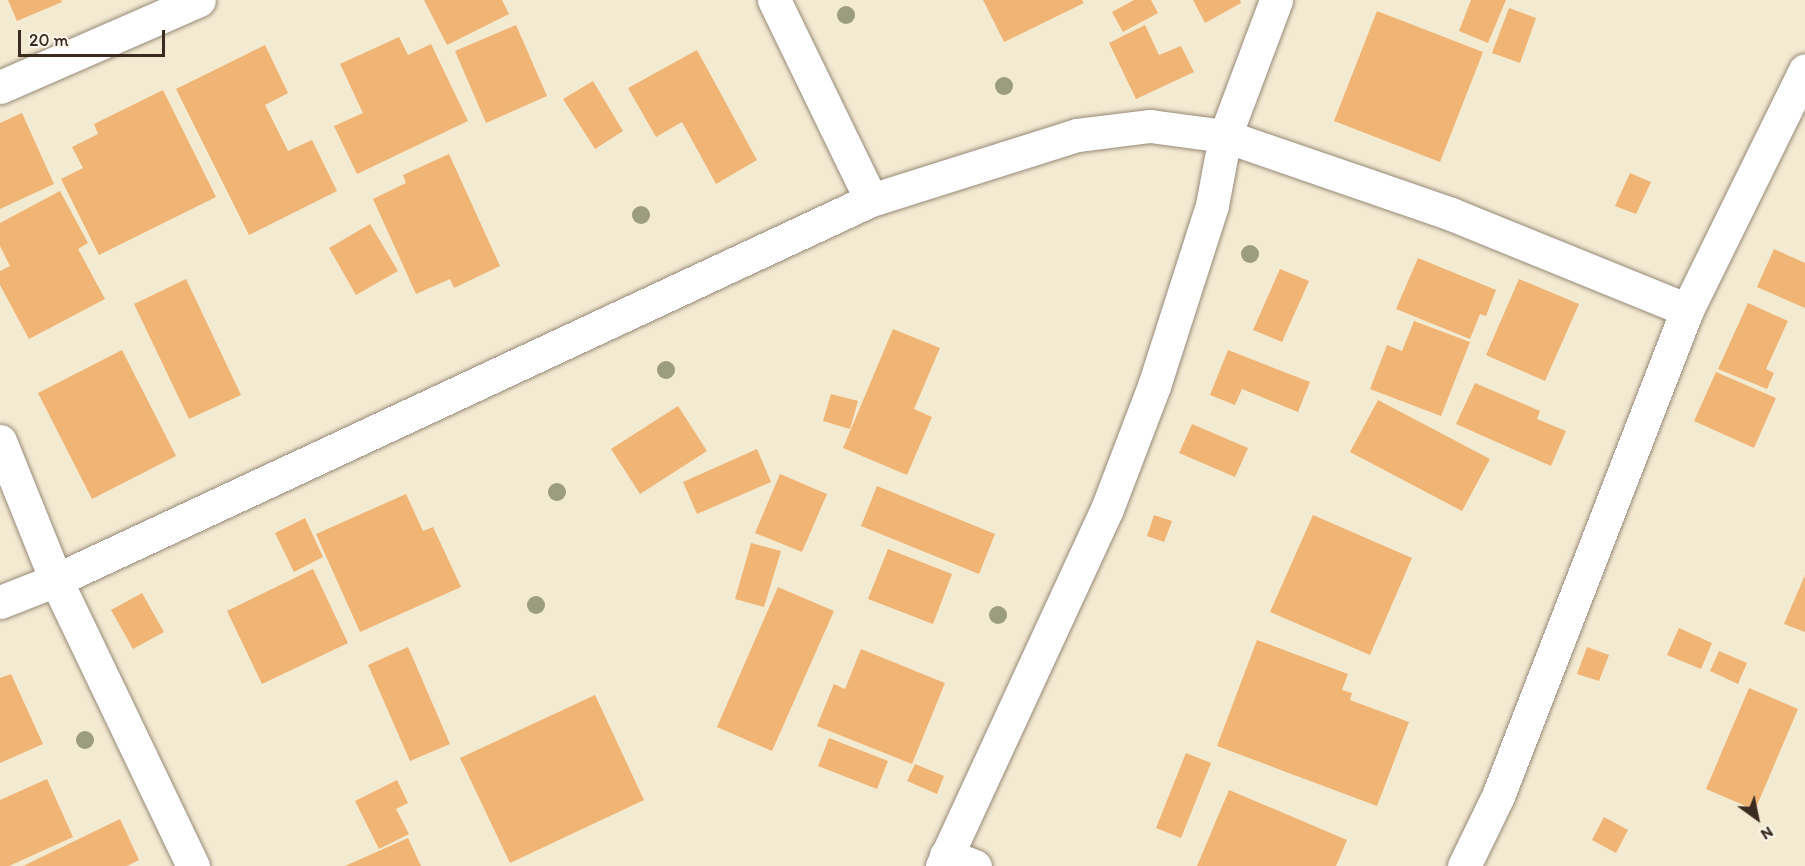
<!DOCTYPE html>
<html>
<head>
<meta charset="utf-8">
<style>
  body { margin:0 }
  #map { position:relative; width:1805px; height:866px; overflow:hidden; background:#f3ead2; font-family:Itim,sans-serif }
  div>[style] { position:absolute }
  .building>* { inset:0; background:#f0b574 }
  .roads { filter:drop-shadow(0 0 2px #978a78) drop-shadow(0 0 2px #978a78) }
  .minor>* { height:33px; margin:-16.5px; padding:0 16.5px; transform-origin:16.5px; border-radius:16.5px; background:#fff }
  .trees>* { width:18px; height:18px; margin:-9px; border-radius:50%; background:#9c9c81 }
  span { translate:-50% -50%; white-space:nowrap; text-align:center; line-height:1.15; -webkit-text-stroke:6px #fbf7ec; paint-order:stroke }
  .north { position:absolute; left:1727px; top:788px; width:60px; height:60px; -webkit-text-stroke:4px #fbf7ec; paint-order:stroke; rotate:147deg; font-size:16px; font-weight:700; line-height:24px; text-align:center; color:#3b2a1e }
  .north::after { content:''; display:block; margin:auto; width:21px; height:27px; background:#3b2a1e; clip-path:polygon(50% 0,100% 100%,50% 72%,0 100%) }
  .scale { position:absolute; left:18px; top:30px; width:147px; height:27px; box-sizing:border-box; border:3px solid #3b2a1e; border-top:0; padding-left:8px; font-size:18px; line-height:21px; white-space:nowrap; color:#3b2a1e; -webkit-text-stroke:4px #fbf7ec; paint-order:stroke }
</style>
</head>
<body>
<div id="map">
  <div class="building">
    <i style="clip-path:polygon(8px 0,61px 0,62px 2px,17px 21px)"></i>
    <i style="clip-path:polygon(424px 0,502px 0,509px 14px,447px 45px)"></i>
    <i style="clip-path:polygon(983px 0,1082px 0,1084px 3px,1004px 42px)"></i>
    <i style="clip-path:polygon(1134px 0,1151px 0,1158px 13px,1123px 32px,1112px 12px)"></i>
    <i style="clip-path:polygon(1193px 0,1240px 0,1241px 3px,1205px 23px)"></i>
    <i style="clip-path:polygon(1471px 0,1506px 0,1488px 43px,1459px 31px)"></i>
    <i style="clip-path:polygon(1509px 8px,1536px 18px,1520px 63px,1492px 53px)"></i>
    <i style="clip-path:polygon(1377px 11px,1483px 52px,1440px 162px,1334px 121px)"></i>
    <i style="clip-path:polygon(516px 25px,547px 96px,486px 123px,455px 51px)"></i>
    <i style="clip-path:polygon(1145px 25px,1159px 55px,1181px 46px,1194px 72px,1136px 99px,1109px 43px)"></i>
    <i style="clip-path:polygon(399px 37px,408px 55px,431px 44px,468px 121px,357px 174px,334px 126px,363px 113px,340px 64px)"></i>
    <i style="clip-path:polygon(265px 45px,288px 93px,265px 105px,288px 151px,312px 140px,337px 191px,249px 235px,176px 89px)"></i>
    <i style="clip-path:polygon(697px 50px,757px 160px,716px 184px,682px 122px,656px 137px,628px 88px)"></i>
    <i style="clip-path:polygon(593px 81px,623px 131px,595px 149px,563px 99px)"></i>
    <i style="clip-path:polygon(163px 90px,216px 197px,99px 255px,61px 179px,83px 168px,72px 147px,98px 134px,94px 124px)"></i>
    <i style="clip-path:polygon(22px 113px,54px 184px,0 209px,0 123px)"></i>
    <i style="clip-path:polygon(449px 154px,500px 266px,454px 288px,450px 279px,416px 294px,373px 199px,406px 183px,403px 175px)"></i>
    <i style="clip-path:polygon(1630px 173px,1651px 182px,1636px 214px,1615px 206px)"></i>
    <i style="clip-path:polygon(60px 191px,88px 243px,78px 249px,105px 299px,29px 339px,0 285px,0 271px,10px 266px,0 246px,0 223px)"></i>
    <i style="clip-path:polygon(370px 224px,398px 271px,356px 295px,329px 248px)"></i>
    <i style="clip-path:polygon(1774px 249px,1805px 263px,1805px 308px,1757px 287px)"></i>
    <i style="clip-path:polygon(1418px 258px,1496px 290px,1486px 316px,1480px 314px,1470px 339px,1396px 309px)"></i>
    <i style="clip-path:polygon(1280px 269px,1309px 281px,1282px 342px,1253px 330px)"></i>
    <i style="clip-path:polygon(186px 279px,241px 395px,189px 419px,134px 304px)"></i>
    <i style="clip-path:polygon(1519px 279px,1579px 304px,1545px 381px,1486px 355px)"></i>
    <i style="clip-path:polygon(1748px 303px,1788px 321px,1766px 369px,1774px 373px,1767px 389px,1718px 369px)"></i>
    <i style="clip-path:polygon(1414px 321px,1470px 342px,1441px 416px,1370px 389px,1387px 345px,1402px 351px)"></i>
    <i style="clip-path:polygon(893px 329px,940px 348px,914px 409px,932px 417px,907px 475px,843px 448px)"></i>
    <i style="clip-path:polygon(122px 350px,176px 456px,92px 499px,38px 393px)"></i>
    <i style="clip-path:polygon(1228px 350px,1310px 382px,1298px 412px,1242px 389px,1235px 405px,1210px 395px)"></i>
    <i style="clip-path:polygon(1716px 372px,1776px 398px,1754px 448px,1694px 421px)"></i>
    <i style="clip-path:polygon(1475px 383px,1540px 411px,1537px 419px,1566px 431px,1551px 466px,1456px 424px)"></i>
    <i style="clip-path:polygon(831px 394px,858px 401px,850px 429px,823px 421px)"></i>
    <i style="clip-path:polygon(1378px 400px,1490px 459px,1462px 511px,1350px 452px)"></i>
    <i style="clip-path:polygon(678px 406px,707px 451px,640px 494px,611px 449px)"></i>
    <i style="clip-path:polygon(1192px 424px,1248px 448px,1235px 477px,1179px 453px)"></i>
    <i style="clip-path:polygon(757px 449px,771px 482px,697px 514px,683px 482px)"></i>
    <i style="clip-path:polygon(780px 474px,827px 494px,802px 552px,755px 533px)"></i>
    <i style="clip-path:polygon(877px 486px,995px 534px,979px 574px,861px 526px)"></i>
    <i style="clip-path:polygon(406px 494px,423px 531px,433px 527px,461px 587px,360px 632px,316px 534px)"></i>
    <i style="clip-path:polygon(1154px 515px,1172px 521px,1164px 542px,1147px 536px)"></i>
    <i style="clip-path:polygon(1313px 515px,1412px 558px,1370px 655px,1270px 612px)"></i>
    <i style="clip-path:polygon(305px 518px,323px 557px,294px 572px,275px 533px)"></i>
    <i style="clip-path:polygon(751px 543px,781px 551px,764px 607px,735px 599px)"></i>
    <i style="clip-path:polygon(888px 549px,952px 574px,933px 624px,868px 599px)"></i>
    <i style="clip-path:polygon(313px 569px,348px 643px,262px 684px,227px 611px)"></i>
    <i style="clip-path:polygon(1805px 575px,1805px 632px,1784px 624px)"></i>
    <i style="clip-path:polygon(778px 587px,834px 611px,772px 751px,717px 727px)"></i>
    <i style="clip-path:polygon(142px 593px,164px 632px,133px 649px,111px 610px)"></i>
    <i style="clip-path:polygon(1679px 628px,1712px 643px,1701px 669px,1667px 655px)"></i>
    <i style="clip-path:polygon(1257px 640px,1348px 674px,1342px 690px,1352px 693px,1350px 700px,1409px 722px,1377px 806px,1217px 746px)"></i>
    <i style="clip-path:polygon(408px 647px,450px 744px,410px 761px,368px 665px)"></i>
    <i style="clip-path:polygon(1587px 647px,1609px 655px,1599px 681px,1577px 674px)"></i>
    <i style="clip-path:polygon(861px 649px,945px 683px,912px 764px,817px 726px,834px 684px,845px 689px)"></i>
    <i style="clip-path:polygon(1719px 651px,1747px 663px,1738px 684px,1710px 671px)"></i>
    <i style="clip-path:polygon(11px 674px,43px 744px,0 763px,0 678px)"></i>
    <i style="clip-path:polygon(1749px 688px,1798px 709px,1755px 810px,1706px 789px)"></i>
    <i style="clip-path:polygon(595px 695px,644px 800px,510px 863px,460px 758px)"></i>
    <i style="clip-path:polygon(829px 738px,888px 761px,877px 789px,818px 766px)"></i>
    <i style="clip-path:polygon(1186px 753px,1211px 763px,1181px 838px,1156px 828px)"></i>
    <i style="clip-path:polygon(915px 764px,944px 776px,937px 794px,907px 781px)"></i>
    <i style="clip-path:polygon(47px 779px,73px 837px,9px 866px,0 866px,0 800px)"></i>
    <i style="clip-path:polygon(397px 780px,408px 803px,396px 809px,409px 834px,379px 849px,355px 801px)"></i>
    <i style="clip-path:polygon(1229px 790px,1347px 840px,1336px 866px,1197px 866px)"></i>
    <i style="clip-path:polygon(1604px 817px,1628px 830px,1616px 853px,1592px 840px)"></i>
    <i style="clip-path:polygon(120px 819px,139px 860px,127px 866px,23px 866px)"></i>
    <i style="clip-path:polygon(408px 838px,421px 866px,345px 866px)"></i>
  </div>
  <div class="roads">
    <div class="minor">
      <i style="left:774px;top:0;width:222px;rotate:64.1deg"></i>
      <i style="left:0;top:87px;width:217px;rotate:-23.6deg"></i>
      <i style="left:0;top:441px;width:150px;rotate:68.1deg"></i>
      <i style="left:56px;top:580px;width:317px;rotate:64.4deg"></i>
      <i style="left:0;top:602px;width:60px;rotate:-21.4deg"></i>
      <i style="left:56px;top:580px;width:899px;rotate:-25deg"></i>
      <i style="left:871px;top:200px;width:216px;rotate:-17.5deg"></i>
      <i style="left:1077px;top:135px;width:74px;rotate:-7deg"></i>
      <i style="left:1150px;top:126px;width:76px;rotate:7.6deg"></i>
      <i style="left:1225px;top:136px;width:239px;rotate:19deg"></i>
      <i style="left:1451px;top:214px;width:255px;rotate:22.1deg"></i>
      <i style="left:946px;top:855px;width:31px;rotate:21deg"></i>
      <i style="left:942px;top:866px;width:393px;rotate:-65.2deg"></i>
      <i style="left:1107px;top:509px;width:132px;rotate:-69.1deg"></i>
      <i style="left:1154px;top:386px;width:190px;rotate:-72.2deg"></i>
      <i style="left:1212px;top:205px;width:70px;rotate:-79.3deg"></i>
      <i style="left:1225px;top:136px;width:145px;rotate:-69.4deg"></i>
      <i style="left:1464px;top:866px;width:78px;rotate:-64.1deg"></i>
      <i style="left:1498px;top:796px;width:521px;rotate:-68.75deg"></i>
      <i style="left:1687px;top:310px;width:267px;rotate:-63.8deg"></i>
    </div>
  </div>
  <div class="trees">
    <i style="left:846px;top:15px"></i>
    <i style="left:1004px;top:86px"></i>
    <i style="left:641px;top:215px"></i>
    <i style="left:1250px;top:254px"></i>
    <i style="left:666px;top:370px"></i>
    <i style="left:557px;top:492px"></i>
    <i style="left:536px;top:605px"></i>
    <i style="left:998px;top:615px"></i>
    <i style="left:85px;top:740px"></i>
  </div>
  <div class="north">N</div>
  <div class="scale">20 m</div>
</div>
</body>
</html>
